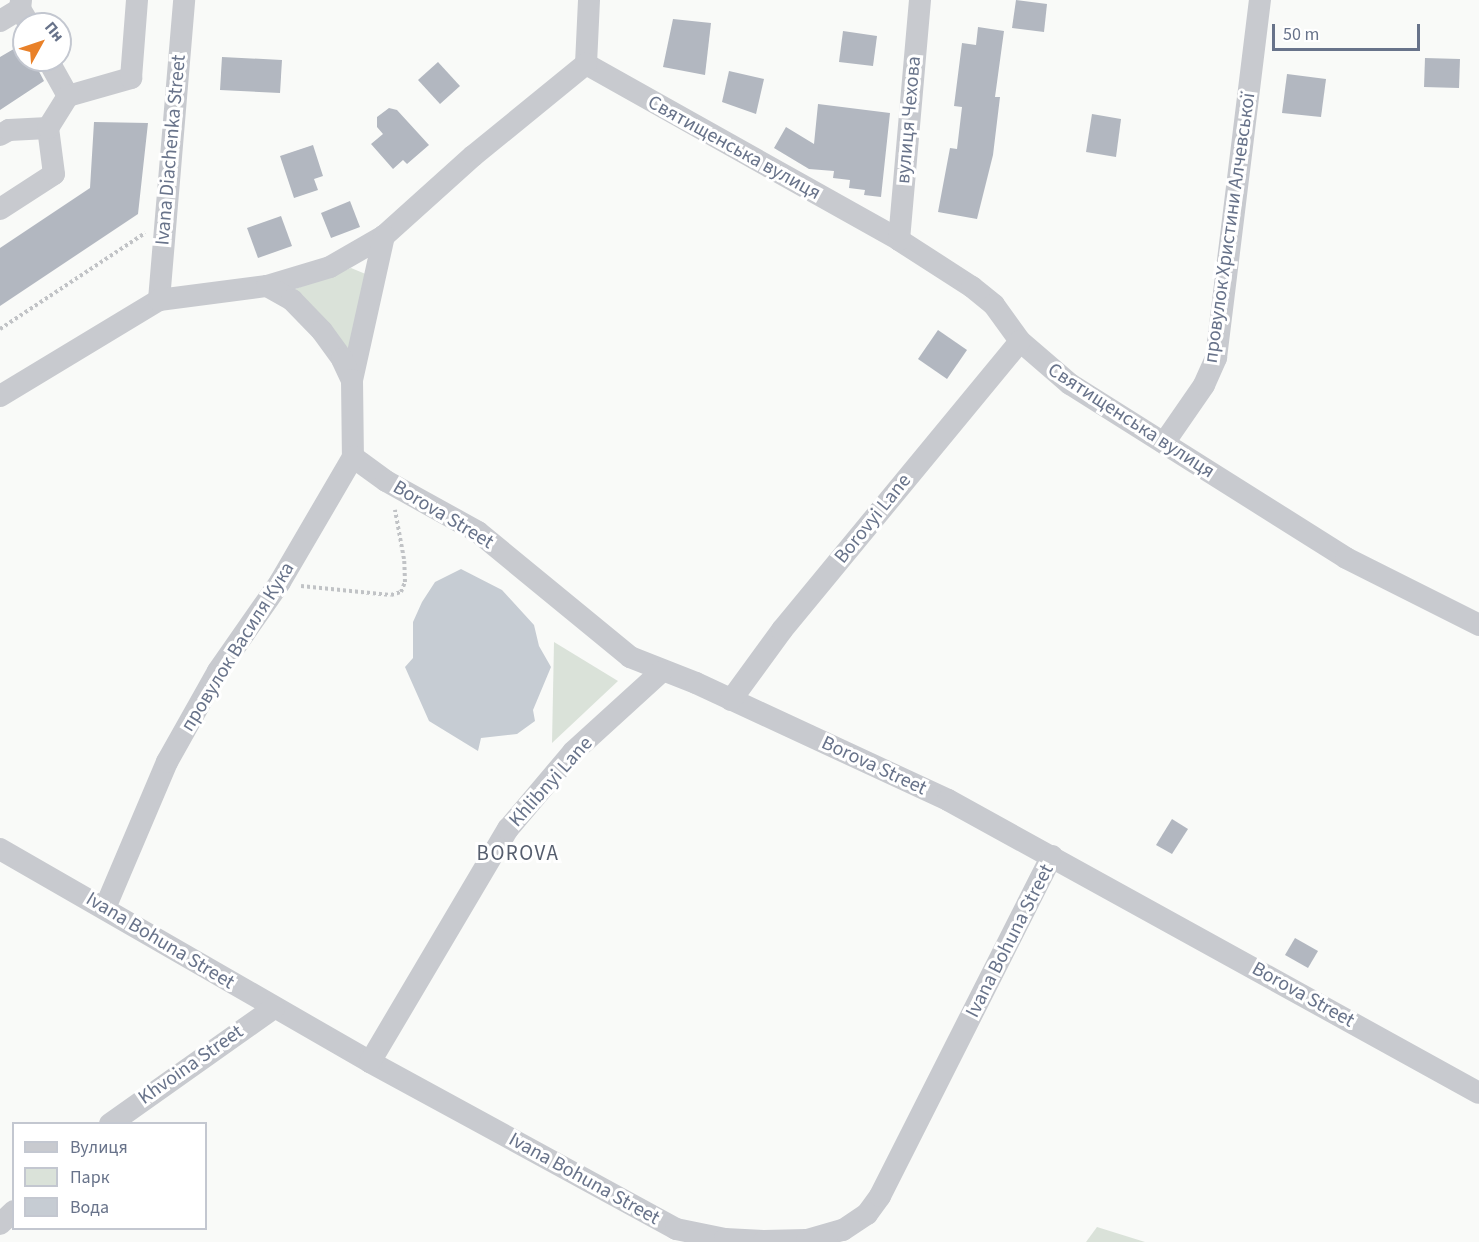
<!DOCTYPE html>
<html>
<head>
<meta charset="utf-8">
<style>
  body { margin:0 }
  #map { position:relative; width:1479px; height:1242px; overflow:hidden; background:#f9faf8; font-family:"Source Sans 3",sans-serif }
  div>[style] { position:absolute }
  .green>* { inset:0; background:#dae2d9 }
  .water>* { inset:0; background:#c6ccd3 }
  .building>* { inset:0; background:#b2b7c0 }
  .path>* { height:4px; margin-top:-2px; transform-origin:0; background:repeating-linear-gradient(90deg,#c1c3c6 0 3px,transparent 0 6px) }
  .minor>* { height:22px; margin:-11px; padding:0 11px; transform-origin:11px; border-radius:11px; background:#c8cacf }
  span { translate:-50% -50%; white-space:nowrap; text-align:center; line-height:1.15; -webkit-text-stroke:6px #fff; paint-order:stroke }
  .street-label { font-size:20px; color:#68738a }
  .neighbourhood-label { font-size:21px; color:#565e6e; letter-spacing:1.5px }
  .legend { position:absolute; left:12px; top:1122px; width:195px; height:108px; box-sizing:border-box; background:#fff; border:2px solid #c3c7d0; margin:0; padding:8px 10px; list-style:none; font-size:18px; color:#68738a }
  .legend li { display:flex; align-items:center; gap:12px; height:30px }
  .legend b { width:30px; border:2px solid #c3c7d0 }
  .north { position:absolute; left:12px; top:12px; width:60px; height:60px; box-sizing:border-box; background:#fff; border:2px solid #c3c7d0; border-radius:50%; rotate:50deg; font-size:16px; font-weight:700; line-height:24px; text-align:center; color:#68738a }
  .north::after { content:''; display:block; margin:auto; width:21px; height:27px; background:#e98129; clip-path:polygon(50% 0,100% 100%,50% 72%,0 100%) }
  .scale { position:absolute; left:1272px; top:24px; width:148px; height:27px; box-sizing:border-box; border:3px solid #68738a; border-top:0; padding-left:8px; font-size:18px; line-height:21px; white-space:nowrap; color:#68738a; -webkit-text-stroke:4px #fff; paint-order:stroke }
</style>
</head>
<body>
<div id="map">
  <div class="green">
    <i style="clip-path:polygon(351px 268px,368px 275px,353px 354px,295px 289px)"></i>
    <i style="clip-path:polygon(554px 642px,618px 681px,552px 743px)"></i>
    <i style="clip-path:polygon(1097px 1227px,1145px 1242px,1086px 1242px)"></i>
  </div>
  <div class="water">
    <i style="clip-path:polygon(461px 569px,502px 590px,534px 625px,539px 646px,551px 667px,533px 710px,535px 721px,517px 734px,481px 738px,478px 751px,429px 721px,405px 667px,413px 658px,413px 622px,422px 602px,435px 582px)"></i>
  </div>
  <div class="building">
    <i style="clip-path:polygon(1016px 0,1047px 4px,1044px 32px,1012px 28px)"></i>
    <i style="clip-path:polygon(673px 19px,711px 23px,705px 75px,663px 67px)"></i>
    <i style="clip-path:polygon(978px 27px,1004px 31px,995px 97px,1000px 97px,993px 155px,977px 219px,938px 212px,950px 148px,957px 149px,962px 107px,954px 106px,962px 43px,976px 45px)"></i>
    <i style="clip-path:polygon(843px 31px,877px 36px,873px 66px,839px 62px)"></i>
    <i style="clip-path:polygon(24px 43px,24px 60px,33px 60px,44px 81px,0 110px,0 57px)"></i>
    <i style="clip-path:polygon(222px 57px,282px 60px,280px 93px,220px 90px)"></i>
    <i style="clip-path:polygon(1425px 58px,1460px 59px,1459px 88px,1424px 87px)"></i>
    <i style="clip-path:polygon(438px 62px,460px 86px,440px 104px,418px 80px)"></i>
    <i style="clip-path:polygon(729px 71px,764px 79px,756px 114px,722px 102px)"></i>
    <i style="clip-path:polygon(1287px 74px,1326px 79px,1321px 117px,1282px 113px)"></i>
    <i style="clip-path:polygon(818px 104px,890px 113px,881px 197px,864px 195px,865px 190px,849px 188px,850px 180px,833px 178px,834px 171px,809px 169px,774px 148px,786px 127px,814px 144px)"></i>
    <i style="clip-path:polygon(389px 108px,397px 110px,429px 145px,407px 164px,403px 160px,393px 169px,371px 144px,383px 134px,377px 127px,377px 117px)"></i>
    <i style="clip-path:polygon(1092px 114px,1121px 119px,1116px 157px,1086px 152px)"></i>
    <i style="clip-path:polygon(94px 122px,148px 123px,138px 214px,0 306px,0 248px,90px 188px)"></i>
    <i style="clip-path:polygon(313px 145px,323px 176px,314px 179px,318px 190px,294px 198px,280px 156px)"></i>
    <i style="clip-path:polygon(350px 201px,360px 227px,331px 238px,321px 213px)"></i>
    <i style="clip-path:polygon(281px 216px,292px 246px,258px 258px,247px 228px)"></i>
    <i style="clip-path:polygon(938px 330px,967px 350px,947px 379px,918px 359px)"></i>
    <i style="clip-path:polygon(1172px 819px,1188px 829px,1172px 854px,1156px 845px)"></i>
    <i style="clip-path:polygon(1295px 938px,1318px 951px,1308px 968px,1285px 955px)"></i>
  </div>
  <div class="path">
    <i style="left:0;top:329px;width:174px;rotate:-33.5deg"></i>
    <i style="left:301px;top:586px;width:90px;rotate:5.7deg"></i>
    <i style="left:391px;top:595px;width:10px;rotate:-17deg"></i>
    <i style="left:401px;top:592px;width:11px;rotate:-68deg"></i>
    <i style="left:405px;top:582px;width:23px;rotate:-92deg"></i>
    <i style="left:404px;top:559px;width:50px;rotate:-100.4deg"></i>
  </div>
  <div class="minor">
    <i style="left:21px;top:0;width:9px;rotate:96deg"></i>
    <i style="left:20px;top:9px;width:17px;rotate:59deg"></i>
    <i style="left:0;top:21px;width:23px;rotate:-31deg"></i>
    <i style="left:48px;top:60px;width:41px;rotate:60.9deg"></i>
    <i style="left:68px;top:96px;width:66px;rotate:-15.9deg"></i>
    <i style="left:131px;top:78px;width:78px;rotate:-85.6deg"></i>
    <i style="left:586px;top:64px;width:359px;rotate:29.3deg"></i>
    <i style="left:899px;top:240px;width:87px;rotate:32.8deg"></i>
    <i style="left:972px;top:287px;width:28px;rotate:39deg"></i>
    <i style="left:994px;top:305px;width:44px;rotate:54.2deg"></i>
    <i style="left:1020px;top:341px;width:66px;rotate:40.7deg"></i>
    <i style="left:1070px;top:384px;width:326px;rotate:32.2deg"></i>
    <i style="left:1346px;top:558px;width:149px;rotate:26.7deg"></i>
    <i style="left:586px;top:64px;width:64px;rotate:-87.3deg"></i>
    <i style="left:0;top:135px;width:10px;rotate:-29deg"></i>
    <i style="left:9px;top:130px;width:39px;rotate:-3deg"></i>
    <i style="left:0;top:209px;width:64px;rotate:-32.9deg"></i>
    <i style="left:54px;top:174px;width:46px;rotate:-97.4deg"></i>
    <i style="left:48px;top:128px;width:38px;rotate:-58deg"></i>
    <i style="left:899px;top:240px;width:241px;rotate:-85deg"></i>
    <i style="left:267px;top:286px;width:66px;rotate:-16.8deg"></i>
    <i style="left:330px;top:267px;width:62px;rotate:-29.9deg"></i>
    <i style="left:384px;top:236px;width:120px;rotate:-42deg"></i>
    <i style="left:473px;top:156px;width:146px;rotate:-39.2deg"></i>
    <i style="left:159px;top:300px;width:301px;rotate:-85.2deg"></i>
    <i style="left:352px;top:380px;width:148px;rotate:-77.5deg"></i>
    <i style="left:0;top:396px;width:186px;rotate:-31.1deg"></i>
    <i style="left:159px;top:300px;width:109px;rotate:-7.4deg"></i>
    <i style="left:267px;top:286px;width:29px;rotate:29deg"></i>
    <i style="left:292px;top:300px;width:43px;rotate:45.9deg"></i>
    <i style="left:322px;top:331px;width:34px;rotate:54deg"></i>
    <i style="left:342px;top:359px;width:23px;rotate:65deg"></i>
    <i style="left:352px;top:380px;width:77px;rotate:89.3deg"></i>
    <i style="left:353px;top:457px;width:41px;rotate:36deg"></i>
    <i style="left:386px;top:481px;width:105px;rotate:29deg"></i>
    <i style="left:478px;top:532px;width:197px;rotate:39.4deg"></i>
    <i style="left:630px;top:657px;width:71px;rotate:21.5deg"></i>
    <i style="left:696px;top:683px;width:278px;rotate:24.9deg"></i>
    <i style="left:948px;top:800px;width:606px;rotate:28.89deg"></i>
    <i style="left:1164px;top:443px;width:70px;rotate:-55.4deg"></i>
    <i style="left:1204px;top:385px;width:30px;rotate:-66deg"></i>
    <i style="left:1216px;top:358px;width:361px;rotate:-83deg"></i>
    <i style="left:731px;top:700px;width:87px;rotate:-53.9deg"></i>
    <i style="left:782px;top:630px;width:374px;rotate:-50.5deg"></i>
    <i style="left:0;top:849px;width:427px;rotate:29.9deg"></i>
    <i style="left:370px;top:1062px;width:349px;rotate:28.6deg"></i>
    <i style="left:676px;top:1229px;width:50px;rotate:11.5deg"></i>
    <i style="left:725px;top:1239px;width:39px;rotate:3deg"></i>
    <i style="left:764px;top:1241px;width:43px;rotate:-1.3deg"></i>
    <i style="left:807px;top:1240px;width:37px;rotate:-16deg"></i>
    <i style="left:843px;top:1230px;width:29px;rotate:-34deg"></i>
    <i style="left:867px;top:1214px;width:22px;rotate:-54deg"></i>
    <i style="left:880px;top:1196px;width:381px;rotate:-63.2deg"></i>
    <i style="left:105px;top:908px;width:159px;rotate:-67deg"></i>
    <i style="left:167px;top:762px;width:104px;rotate:-60.7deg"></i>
    <i style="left:218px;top:671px;width:108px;rotate:-55.1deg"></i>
    <i style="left:280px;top:582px;width:145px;rotate:-59.7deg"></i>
    <i style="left:370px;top:1062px;width:271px;rotate:-59.4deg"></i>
    <i style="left:508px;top:829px;width:101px;rotate:-49.8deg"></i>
    <i style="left:573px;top:752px;width:119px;rotate:-42.3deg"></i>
    <i style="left:110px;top:1124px;width:201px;rotate:-35.3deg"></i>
    <i style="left:0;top:1224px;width:19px;rotate:-43deg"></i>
  </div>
  <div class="street-label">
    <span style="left:909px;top:120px;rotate:-85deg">вулиця Чехова</span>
    <span style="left:734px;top:148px;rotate:29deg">Святищенська вулиця</span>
    <span style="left:171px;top:150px;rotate:-85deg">Ivana Diachenka Street</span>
    <span style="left:1230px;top:228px;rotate:-82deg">провулок Христини Алчевської</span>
    <span style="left:1131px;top:421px;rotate:33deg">Святищенська вулиця</span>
    <span style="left:443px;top:515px;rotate:31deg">Borova Street</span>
    <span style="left:873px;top:519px;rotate:-51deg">Borovyi Lane</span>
    <span style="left:238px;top:647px;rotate:-58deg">провулок Василя Кука</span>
    <span style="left:874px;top:766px;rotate:25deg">Borova Street</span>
    <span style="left:551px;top:782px;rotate:-48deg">Khlibnyi Lane</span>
    <span style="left:160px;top:941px;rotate:31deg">Ivana Bohuna Street</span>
    <span style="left:1010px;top:941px;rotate:-63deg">Ivana Bohuna Street</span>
    <span style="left:1303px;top:995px;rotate:29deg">Borova Street</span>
    <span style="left:191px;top:1065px;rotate:-35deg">Khvoina Street</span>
    <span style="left:584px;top:1179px;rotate:29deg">Ivana Bohuna Street</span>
  </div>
  <div class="neighbourhood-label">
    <span style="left:518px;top:853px">BOROVA</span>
  </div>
  <ul class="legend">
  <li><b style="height:8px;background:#c8cacf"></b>Вулиця</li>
  <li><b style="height:16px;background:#dae2d9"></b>Парк</li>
  <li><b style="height:16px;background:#c6ccd3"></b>Вода</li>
  </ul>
  <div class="north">Пн</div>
  <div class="scale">50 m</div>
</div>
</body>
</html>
